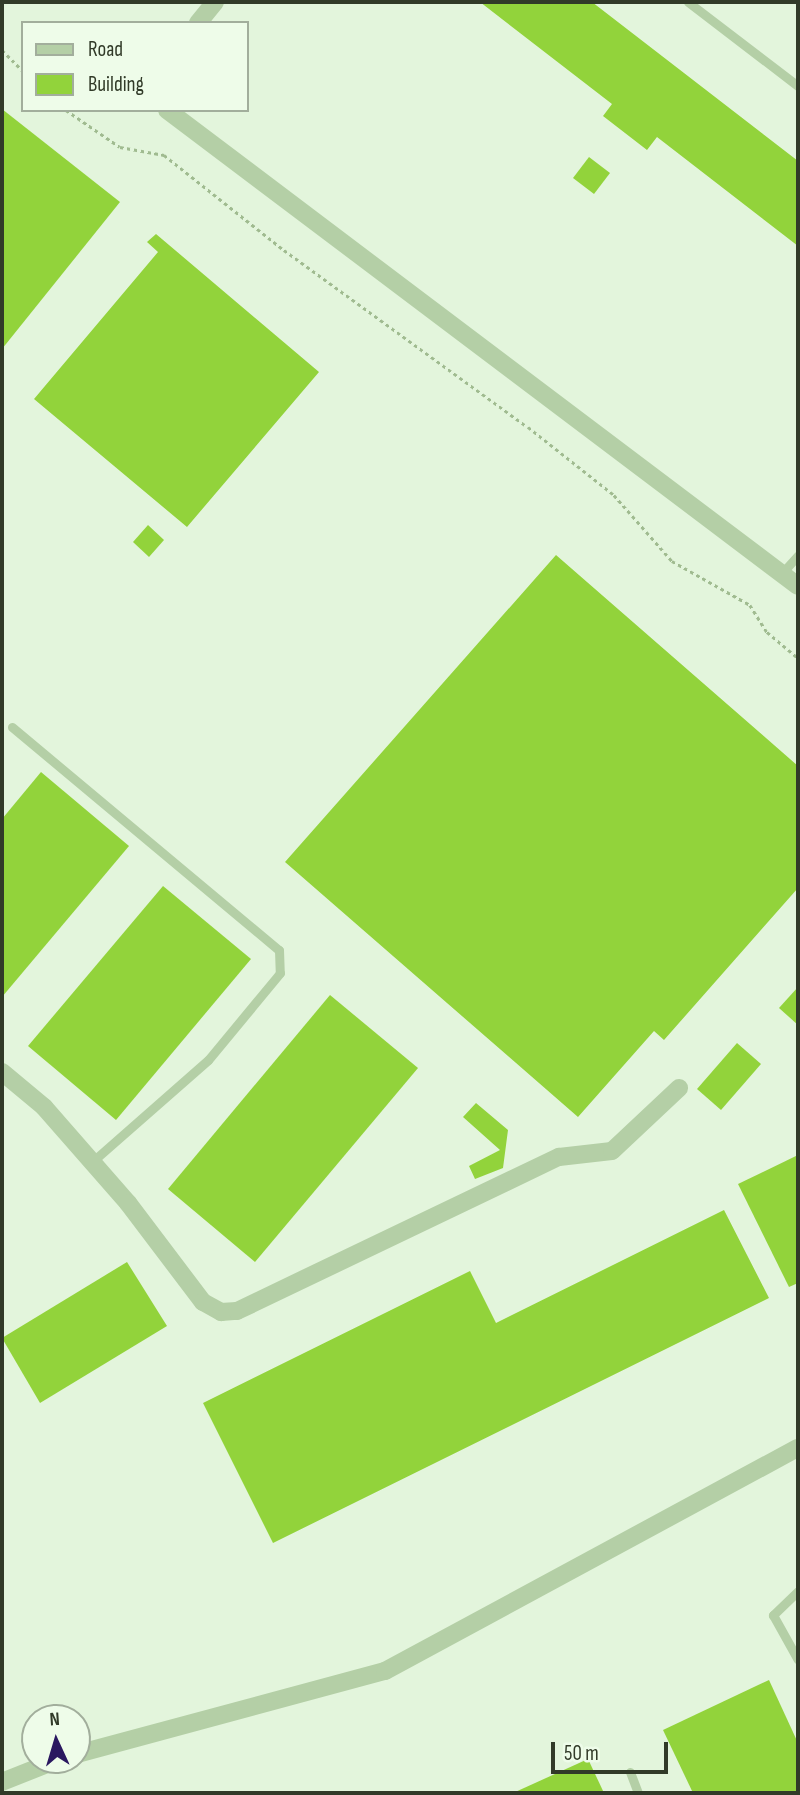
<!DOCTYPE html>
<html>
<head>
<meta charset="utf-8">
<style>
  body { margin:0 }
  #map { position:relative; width:800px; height:1795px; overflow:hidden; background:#e3f5dc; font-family:"Sofia Sans Condensed",sans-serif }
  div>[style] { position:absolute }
  .building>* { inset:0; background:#92d33b }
  .path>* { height:2.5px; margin-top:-1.25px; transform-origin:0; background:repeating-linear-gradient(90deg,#a0bb90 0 3.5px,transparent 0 7px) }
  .lane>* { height:9px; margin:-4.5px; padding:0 4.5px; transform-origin:4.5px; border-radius:4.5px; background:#b4cfa6 }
  .street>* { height:18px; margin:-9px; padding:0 9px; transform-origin:9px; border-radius:9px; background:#b4cfa6 }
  span { translate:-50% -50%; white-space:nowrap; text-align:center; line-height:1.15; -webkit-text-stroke:6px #eefce9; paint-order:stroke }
  .frame { position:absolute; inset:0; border:4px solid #313a28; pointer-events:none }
  .legend { position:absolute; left:21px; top:21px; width:228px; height:91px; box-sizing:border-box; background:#eefce9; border:2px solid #a2ae9c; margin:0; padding:9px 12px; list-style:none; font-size:21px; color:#313a28 }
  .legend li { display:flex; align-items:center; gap:14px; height:35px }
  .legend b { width:35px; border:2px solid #a2ae9c }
  .north { position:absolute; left:21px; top:1704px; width:70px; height:70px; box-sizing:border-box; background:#eefce9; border:2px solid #a2ae9c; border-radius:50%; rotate:356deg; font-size:19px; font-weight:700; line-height:28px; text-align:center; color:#313a28 }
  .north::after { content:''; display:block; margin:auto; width:24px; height:32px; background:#2a1860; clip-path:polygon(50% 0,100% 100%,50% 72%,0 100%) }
  .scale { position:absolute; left:551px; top:1742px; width:117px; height:32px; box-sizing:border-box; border:4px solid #313a28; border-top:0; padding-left:9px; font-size:21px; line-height:24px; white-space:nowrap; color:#313a28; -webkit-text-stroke:5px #eefce9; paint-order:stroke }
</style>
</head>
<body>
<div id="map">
  <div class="building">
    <i style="clip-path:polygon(480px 2px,592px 2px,798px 161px,798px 246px,657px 137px,647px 150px,603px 116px,612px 104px)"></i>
    <i style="clip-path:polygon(2px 109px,120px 202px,2px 349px)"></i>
    <i style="clip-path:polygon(589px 157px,610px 173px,594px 194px,573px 178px)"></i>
    <i style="clip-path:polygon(156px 234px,319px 372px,187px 527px,34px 399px,158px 252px,147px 242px)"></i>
    <i style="clip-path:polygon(148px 525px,164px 540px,149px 557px,133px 542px)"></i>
    <i style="clip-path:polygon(556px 555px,798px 766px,798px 888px,664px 1040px,654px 1031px,578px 1117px,285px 862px)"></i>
    <i style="clip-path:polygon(41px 772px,129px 846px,2px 997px,2px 819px)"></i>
    <i style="clip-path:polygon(163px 886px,251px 959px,116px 1120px,28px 1046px)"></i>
    <i style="clip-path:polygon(798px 987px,798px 1025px,779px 1008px)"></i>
    <i style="clip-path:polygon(330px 995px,418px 1068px,255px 1262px,168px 1189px)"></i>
    <i style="clip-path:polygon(737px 1043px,761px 1064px,721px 1110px,697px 1089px)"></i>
    <i style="clip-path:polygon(476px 1103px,508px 1130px,503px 1168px,475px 1179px,469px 1166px,500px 1150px,463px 1117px)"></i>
    <i style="clip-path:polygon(798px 1155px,798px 1283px,789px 1287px,738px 1184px)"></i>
    <i style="clip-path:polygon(724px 1210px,769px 1298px,273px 1543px,203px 1403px,470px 1271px,496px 1323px)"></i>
    <i style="clip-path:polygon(127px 1262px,167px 1326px,40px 1403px,2px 1338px)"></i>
    <i style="clip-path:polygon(769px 1680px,798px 1743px,798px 1793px,693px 1793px,663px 1730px)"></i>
    <i style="clip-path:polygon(588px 1759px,604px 1793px,513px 1793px)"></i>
  </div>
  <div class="path">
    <i style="left:2px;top:50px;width:30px;rotate:45deg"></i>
    <i style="left:66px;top:110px;width:65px;rotate:34.4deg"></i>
    <i style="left:120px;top:147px;width:45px;rotate:10.3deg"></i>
    <i style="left:164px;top:155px;width:153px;rotate:38.4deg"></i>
    <i style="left:284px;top:250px;width:301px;rotate:36deg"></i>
    <i style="left:528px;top:427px;width:110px;rotate:38.3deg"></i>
    <i style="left:614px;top:495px;width:88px;rotate:48.7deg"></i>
    <i style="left:672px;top:561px;width:90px;rotate:29.4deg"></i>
    <i style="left:750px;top:605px;width:32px;rotate:58deg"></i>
    <i style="left:767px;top:632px;width:40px;rotate:40deg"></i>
  </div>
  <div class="lane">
    <i style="left:688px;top:2px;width:138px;rotate:37.4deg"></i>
    <i style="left:782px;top:573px;width:24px;rotate:-48deg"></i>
    <i style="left:12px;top:727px;width:348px;rotate:39.9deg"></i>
    <i style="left:279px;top:950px;width:23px;rotate:88deg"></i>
    <i style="left:280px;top:973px;width:113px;rotate:129.6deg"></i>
    <i style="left:208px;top:1060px;width:154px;rotate:138.7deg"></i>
    <i style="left:798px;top:1591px;width:35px;rotate:136deg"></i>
    <i style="left:773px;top:1615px;width:51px;rotate:60.9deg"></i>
    <i style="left:630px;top:1772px;width:22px;rotate:69deg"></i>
  </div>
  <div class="street">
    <i style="left:198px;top:23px;width:27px;rotate:-51deg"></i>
    <i style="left:167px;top:110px;width:790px;rotate:37.03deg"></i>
    <i style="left:2px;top:1072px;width:55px;rotate:39.8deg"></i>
    <i style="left:44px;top:1107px;width:128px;rotate:48.8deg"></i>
    <i style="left:128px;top:1203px;width:124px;rotate:52.9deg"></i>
    <i style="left:203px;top:1302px;width:21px;rotate:29deg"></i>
    <i style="left:221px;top:1312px;width:16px;rotate:-4deg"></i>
    <i style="left:237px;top:1311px;width:357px;rotate:-25.6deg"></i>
    <i style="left:559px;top:1157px;width:53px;rotate:-6.5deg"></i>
    <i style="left:612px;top:1151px;width:92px;rotate:-43.2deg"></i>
    <i style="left:77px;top:1754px;width:319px;rotate:-15.1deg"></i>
    <i style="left:385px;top:1671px;width:469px;rotate:-28.4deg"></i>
    <i style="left:2px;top:1782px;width:59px;rotate:-21.8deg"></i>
  </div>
  <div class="frame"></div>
  <ul class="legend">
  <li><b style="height:9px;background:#b4cfa6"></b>Road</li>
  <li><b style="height:19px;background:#92d33b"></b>Building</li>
  </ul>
  <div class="north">N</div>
  <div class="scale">50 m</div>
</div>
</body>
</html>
